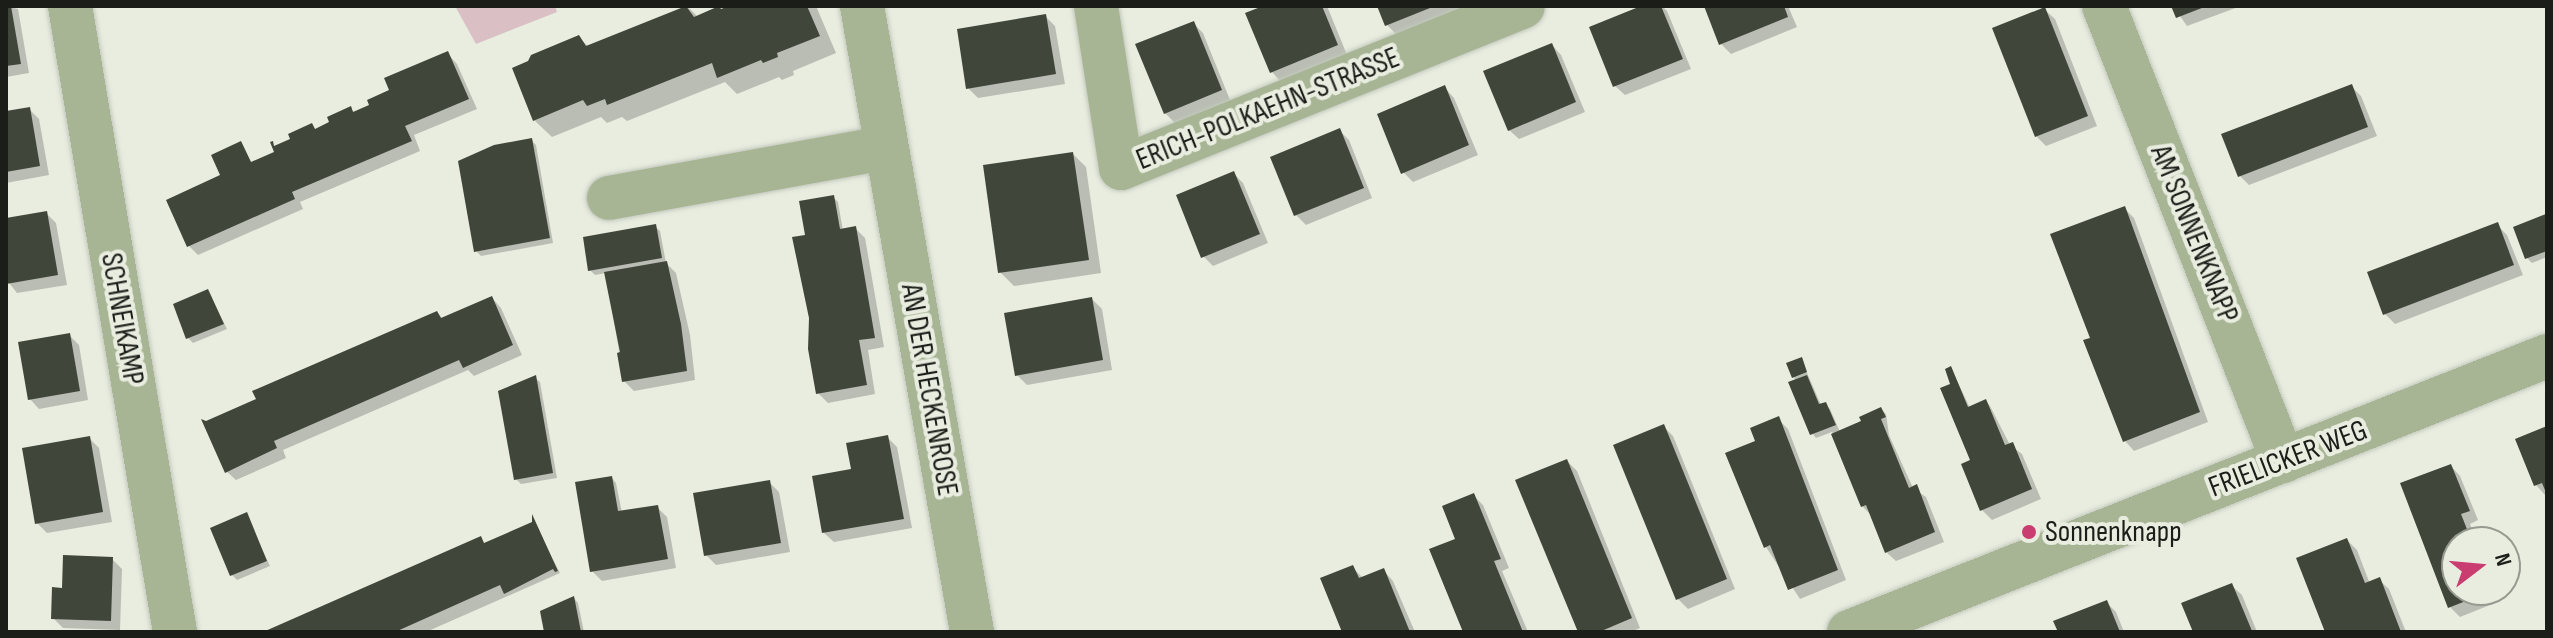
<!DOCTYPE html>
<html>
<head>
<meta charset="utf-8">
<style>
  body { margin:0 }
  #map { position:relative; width:2553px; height:638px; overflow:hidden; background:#e8ede0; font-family:"Sofia Sans Condensed",sans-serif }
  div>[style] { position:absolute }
  .green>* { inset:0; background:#dabfc5 }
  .shadow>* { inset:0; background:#0003 }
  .building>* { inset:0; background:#41463b }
  .roads { filter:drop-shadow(0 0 2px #c3c8bc) drop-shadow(0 0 2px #c3c8bc) }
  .minor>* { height:44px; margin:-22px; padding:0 22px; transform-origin:22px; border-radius:22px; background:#a8b595 }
  .dots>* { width:22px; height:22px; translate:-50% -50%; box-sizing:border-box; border:4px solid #e8ede0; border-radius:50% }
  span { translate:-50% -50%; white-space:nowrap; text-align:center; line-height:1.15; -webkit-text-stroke:8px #e8ede0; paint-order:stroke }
  .street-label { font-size:30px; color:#1b1d18 }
  .poi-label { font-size:30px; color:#1b1d18 }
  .left { translate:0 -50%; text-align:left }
  .frame { position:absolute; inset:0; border:8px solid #1b1d18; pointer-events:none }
  .north { position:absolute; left:2441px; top:526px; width:80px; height:80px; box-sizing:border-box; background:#e8ede0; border:2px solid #969a90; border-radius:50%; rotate:74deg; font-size:22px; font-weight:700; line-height:32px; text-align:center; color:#1b1d18 }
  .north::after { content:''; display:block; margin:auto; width:28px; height:36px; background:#c93d70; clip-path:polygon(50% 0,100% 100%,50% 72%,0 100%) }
</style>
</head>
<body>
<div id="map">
  <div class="green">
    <i style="clip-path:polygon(455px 6px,555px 6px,557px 12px,476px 44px)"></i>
  </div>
  <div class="shadow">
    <i style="clip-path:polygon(6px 6px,18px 9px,29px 73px,6px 77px)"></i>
    <i style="clip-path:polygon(733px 6px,816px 6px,836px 53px,793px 71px,794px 75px,782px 80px,779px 77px,737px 94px,725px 82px,627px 121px,622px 117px,607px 123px,601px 117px,552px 137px,534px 120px,579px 38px,589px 47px,688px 7px,698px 17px)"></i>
    <i style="clip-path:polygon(1269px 6px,1327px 6px,1347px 55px,1281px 82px,1272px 72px)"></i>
    <i style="clip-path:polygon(1379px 6px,1462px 6px,1463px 8px,1397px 35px,1387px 25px)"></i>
    <i style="clip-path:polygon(1646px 6px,1662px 6px,1667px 11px,1691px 69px,1625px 95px,1615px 86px)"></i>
    <i style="clip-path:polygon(1706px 6px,1788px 6px,1797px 27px,1731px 54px,1721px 44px)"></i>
    <i style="clip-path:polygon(2173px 6px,2241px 6px,2187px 26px)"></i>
    <i style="clip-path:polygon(2045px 10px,2055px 19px,2097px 126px,2046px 146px,2036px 136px)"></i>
    <i style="clip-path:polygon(1046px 17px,1055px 26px,1065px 84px,978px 98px,968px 88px)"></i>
    <i style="clip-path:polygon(1193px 23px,1203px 33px,1230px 100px,1175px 123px,1165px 113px)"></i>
    <i style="clip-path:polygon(1552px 45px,1561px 55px,1585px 112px,1519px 139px,1509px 130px)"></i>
    <i style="clip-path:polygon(448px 54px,457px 64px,477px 109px,414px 135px,420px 151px,300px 202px,303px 209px,198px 255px,188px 245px,241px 144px,252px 164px,276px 153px,312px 126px,316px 130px,351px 109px,355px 113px,371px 106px)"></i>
    <i style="clip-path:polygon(2351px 86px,2361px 96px,2377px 136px,2249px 185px,2240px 176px)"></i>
    <i style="clip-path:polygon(1445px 88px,1454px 98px,1478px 155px,1413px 182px,1403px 172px)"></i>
    <i style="clip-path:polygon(29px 109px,39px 119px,49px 175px,6px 183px,6px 113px)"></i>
    <i style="clip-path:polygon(1340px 131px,1349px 140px,1372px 198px,1306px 225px,1296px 215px,1272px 158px)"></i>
    <i style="clip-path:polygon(531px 140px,536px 145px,553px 243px,481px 256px,476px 251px)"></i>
    <i style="clip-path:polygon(1073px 154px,1086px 167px,1101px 273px,1014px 286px,1000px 272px)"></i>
    <i style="clip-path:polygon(1233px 173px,1243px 183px,1268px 243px,1213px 266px,1203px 256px)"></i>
    <i style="clip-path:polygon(833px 197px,838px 202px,843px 231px,855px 228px,865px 238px,884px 347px,868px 350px,875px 394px,828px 403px,818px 393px,809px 321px,811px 320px,810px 236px)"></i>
    <i style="clip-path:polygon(2124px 208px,2134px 218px,2208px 422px,2134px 451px,2125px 441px,2093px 339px)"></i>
    <i style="clip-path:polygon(46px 213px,56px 223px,67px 285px,17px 293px,6px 279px,6px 220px)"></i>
    <i style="clip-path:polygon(2546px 216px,2547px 257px,2532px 263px,2527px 258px)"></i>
    <i style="clip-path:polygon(2497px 225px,2507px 235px,2523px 275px,2395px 324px,2385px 314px,2370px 274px)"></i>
    <i style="clip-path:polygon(655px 226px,660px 231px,666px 263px,676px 273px,690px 335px,695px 380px,634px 391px,624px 381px,606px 273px,595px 275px,590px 270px)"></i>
    <i style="clip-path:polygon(208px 291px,227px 329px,193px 343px,188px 338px)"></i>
    <i style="clip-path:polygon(492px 298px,501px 308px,522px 355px,474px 376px,468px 370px,283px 450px,286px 458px,236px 480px,226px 471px,437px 313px,443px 319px)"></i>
    <i style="clip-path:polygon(1092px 299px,1102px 309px,1112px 370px,1027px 385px,1017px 375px)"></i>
    <i style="clip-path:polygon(69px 335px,79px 345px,88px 400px,39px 409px,30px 399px)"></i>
    <i style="clip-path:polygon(1801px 359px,1821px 405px,1825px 404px,1830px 409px,1840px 432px,1863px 423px,1881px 409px,1886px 414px,1889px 435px,1913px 488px,1926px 497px,1944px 542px,1896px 561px,1886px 552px,1872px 516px,1862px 506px,1832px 432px,1816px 438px,1812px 433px,1794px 377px)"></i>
    <i style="clip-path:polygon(1951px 368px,1970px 408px,1986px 401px,1990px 406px,2010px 445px,2022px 454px,2041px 499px,1992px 520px,1982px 510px)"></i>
    <i style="clip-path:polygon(535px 378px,540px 382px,557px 478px,521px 484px,516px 479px)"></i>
    <i style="clip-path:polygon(1778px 419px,1788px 429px,1846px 580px,1800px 599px,1766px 547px,1758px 442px)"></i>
    <i style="clip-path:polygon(1663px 426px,1673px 436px,1735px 589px,1688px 609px,1678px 599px,1615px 446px)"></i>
    <i style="clip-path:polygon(2547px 428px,2547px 494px,2545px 495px,2536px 485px)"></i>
    <i style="clip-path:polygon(89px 438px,99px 448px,112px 522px,47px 533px,37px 523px)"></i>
    <i style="clip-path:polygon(888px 438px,897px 447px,912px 528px,834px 542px,824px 533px)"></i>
    <i style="clip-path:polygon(1567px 461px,1577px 471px,1640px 628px,1631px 632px,1580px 632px)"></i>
    <i style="clip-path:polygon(2451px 466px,2460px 476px,2478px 520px,2470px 524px,2477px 542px,2457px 542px,2457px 590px,2496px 590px,2500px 601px,2460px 617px,2450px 607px)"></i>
    <i style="clip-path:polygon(612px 478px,616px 483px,622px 513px,657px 507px,667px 517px,676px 568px,602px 581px,592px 571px)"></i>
    <i style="clip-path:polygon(769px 482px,779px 492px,790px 552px,716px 565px,706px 555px)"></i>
    <i style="clip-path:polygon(1473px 495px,1483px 505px,1509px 568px,1502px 571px,1528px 632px,1466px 632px,1458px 540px)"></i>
    <i style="clip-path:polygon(246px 515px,270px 566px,237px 580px,232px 575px)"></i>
    <i style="clip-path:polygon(534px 523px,560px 573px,426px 632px,270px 632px)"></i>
    <i style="clip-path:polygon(2347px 540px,2357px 550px,2370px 584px,2379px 580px,2389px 589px,2406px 632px,2327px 632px)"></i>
    <i style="clip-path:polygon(112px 559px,122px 569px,120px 630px,63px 628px,53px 618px,64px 590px)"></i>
    <i style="clip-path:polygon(1352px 567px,1362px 577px,1384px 571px,1393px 581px,1415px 632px,1344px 632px)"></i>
    <i style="clip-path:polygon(2232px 586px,2242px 595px,2257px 632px,2195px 632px,2184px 604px)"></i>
    <i style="clip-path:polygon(574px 598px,578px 603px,584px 632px,546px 632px)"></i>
    <i style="clip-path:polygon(2106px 602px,2116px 612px,2124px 632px,2060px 632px)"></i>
  </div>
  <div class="building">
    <i style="clip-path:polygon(6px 6px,11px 6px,21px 64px,6px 66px)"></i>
    <i style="clip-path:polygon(686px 6px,694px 17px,719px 6px,721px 9px,729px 6px,807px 6px,820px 36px,777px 53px,778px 57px,763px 63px,761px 60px,717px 78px,712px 63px,607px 105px,605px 99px,587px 106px,583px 100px,533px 121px,512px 68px,528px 61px,531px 55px,579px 35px,586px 46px)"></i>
    <i style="clip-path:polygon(1263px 6px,1322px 6px,1338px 45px,1270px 73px,1245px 13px)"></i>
    <i style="clip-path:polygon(1377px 6px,1435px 6px,1385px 26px)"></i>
    <i style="clip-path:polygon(1641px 6px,1661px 6px,1683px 59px,1613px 87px,1589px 27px)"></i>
    <i style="clip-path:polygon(1704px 6px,1784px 6px,1788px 17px,1719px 45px)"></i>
    <i style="clip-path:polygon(2171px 6px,2207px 6px,2176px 18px)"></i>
    <i style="clip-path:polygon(2045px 7px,2088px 116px,2035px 137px,1992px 28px)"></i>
    <i style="clip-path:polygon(1046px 14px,1056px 74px,966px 89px,957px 29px)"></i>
    <i style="clip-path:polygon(1194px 21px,1222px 90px,1164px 114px,1135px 44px)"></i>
    <i style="clip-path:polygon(1552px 43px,1576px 102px,1508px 131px,1483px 71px)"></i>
    <i style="clip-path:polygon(448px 51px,469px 99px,405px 126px,412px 141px,292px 192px,295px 199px,187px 247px,166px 200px,220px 175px,211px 155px,241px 141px,251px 162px,274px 152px,270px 142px,273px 141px,274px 146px,290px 139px,288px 134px,312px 123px,315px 129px,329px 122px,327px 117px,351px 106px,353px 112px,369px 105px,367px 100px,389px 90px,384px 78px)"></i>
    <i style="clip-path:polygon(2352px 84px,2368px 127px,2238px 177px,2221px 134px)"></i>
    <i style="clip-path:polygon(1445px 85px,1469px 145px,1401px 174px,1377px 114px)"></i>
    <i style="clip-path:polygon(30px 107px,40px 166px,6px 172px,6px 111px)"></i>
    <i style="clip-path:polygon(1340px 128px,1364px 188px,1294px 216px,1270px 157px)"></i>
    <i style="clip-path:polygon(532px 138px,550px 238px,474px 252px,458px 161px,494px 145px)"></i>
    <i style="clip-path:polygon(1073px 152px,1089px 260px,998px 273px,983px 165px)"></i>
    <i style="clip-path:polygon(1234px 171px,1260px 234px,1201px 258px,1176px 195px)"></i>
    <i style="clip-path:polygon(834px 195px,840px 229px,856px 226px,875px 338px,859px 340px,867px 385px,816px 394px,808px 349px,809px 318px,792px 237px,805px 235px,799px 201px)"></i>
    <i style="clip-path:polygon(2125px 206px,2200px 412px,2123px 442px,2083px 340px,2090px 338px,2050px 234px)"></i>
    <i style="clip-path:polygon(47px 211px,58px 275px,6px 284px,6px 218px)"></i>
    <i style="clip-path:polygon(2546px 214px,2547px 251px,2525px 259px,2513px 227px)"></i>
    <i style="clip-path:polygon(2498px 222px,2514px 265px,2383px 315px,2367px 272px)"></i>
    <i style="clip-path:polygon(656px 224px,662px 258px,588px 271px,583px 237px)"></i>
    <i style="clip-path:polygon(667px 261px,681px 324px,687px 371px,622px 382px,617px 353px,620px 352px,604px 272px)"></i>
    <i style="clip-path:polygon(208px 289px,224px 324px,186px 339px,173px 304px)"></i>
    <i style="clip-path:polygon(492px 296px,513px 345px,463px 368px,459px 360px,274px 441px,277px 448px,225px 473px,201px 419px,206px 421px,256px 399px,252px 391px,437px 311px,441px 318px)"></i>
    <i style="clip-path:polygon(1092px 297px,1103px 360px,1015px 376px,1004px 313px)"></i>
    <i style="clip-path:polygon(70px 333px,80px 391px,28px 400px,18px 342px)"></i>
    <i style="clip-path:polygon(1802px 357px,1807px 372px,1792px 378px,1786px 363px)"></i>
    <i style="clip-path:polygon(1951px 366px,1968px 407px,1986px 399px,2005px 445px,2013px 442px,2032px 489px,1980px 511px,1961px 464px,1970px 460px,1940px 388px,1950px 384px,1945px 369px)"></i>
    <i style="clip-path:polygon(536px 375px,553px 473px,514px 480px,498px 391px)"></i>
    <i style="clip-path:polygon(1807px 375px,1819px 404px,1826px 402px,1836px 425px,1810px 435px,1788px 382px)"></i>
    <i style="clip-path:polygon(1881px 407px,1886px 417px,1881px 419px,1909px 488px,1917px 484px,1935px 532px,1885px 553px,1866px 505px,1861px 507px,1831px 434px,1861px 421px,1859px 417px)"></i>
    <i style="clip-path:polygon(1779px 416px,1838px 570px,1788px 590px,1770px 545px,1764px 548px,1725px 453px,1755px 441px,1750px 428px)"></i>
    <i style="clip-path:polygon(1664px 424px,1727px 579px,1676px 600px,1613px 445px)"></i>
    <i style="clip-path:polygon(2547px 426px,2547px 495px,2542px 483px,2534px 486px,2515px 439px)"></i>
    <i style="clip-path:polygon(888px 435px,904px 519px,822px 533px,812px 476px,851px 469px,846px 443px)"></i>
    <i style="clip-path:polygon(90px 436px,103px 512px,35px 524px,22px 448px)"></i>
    <i style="clip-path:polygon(1567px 459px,1632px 618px,1599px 632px,1578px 632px,1515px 480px)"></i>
    <i style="clip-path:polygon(2451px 464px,2470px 511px,2461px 514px,2472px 542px,2457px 542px,2457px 590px,2494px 590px,2448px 608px,2400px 483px)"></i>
    <i style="clip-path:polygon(612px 476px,618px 511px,658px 505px,668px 559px,590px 572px,575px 482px)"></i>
    <i style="clip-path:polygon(770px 480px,781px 543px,704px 556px,693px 493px)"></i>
    <i style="clip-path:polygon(1474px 493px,1501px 559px,1494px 561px,1523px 632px,1463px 632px,1429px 549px,1455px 539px,1442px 506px)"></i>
    <i style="clip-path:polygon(247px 512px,267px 561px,230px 576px,210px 528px)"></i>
    <i style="clip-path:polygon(532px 514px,558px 571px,555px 572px,553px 569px,504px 594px,500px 585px,395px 632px,263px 632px,481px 536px,484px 543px,532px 522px)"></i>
    <i style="clip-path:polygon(2347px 538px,2365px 583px,2380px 577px,2401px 632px,2325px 632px,2296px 558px)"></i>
    <i style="clip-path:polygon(63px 555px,113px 557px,111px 621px,51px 619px,52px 587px,62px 588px)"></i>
    <i style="clip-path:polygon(1353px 565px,1359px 578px,1384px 568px,1410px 632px,1342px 632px,1320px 578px)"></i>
    <i style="clip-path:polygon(2232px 583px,2252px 631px,2193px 632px,2181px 603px)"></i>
    <i style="clip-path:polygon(574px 596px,581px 632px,544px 632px,540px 611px)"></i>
    <i style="clip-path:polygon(2107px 600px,2120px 632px,2058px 632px,2053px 621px)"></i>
  </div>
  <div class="roads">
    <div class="minor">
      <i style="left:70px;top:6px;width:635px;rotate:80.48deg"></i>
      <i style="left:862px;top:6px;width:636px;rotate:80.03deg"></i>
      <i style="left:1096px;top:6px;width:164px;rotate:81.2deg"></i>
      <i style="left:1121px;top:168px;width:433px;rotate:-21.9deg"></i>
      <i style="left:2104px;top:6px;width:489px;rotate:68.5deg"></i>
      <i style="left:609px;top:198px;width:280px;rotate:-10.3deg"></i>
      <i style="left:1849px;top:632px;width:751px;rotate:-21.57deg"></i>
    </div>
  </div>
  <div class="dots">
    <i style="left:2029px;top:532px;background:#c93d70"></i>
  </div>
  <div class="street-label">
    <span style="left:1268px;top:109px;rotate:-22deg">ERICH-POLKAEHN-STRASSE</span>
    <span style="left:2194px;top:234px;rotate:68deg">AM SONNENKNAPP</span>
    <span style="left:122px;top:319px;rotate:80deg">SCHNEIKAMP</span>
    <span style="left:929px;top:390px;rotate:80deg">AN DER HECKENROSE</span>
    <span style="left:2288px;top:459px;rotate:-21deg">FRIELICKER WEG</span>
  </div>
  <div class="poi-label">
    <span class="left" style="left:2045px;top:532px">Sonnenknapp</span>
  </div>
  <div class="frame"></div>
  <div class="north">N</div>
</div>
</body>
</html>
